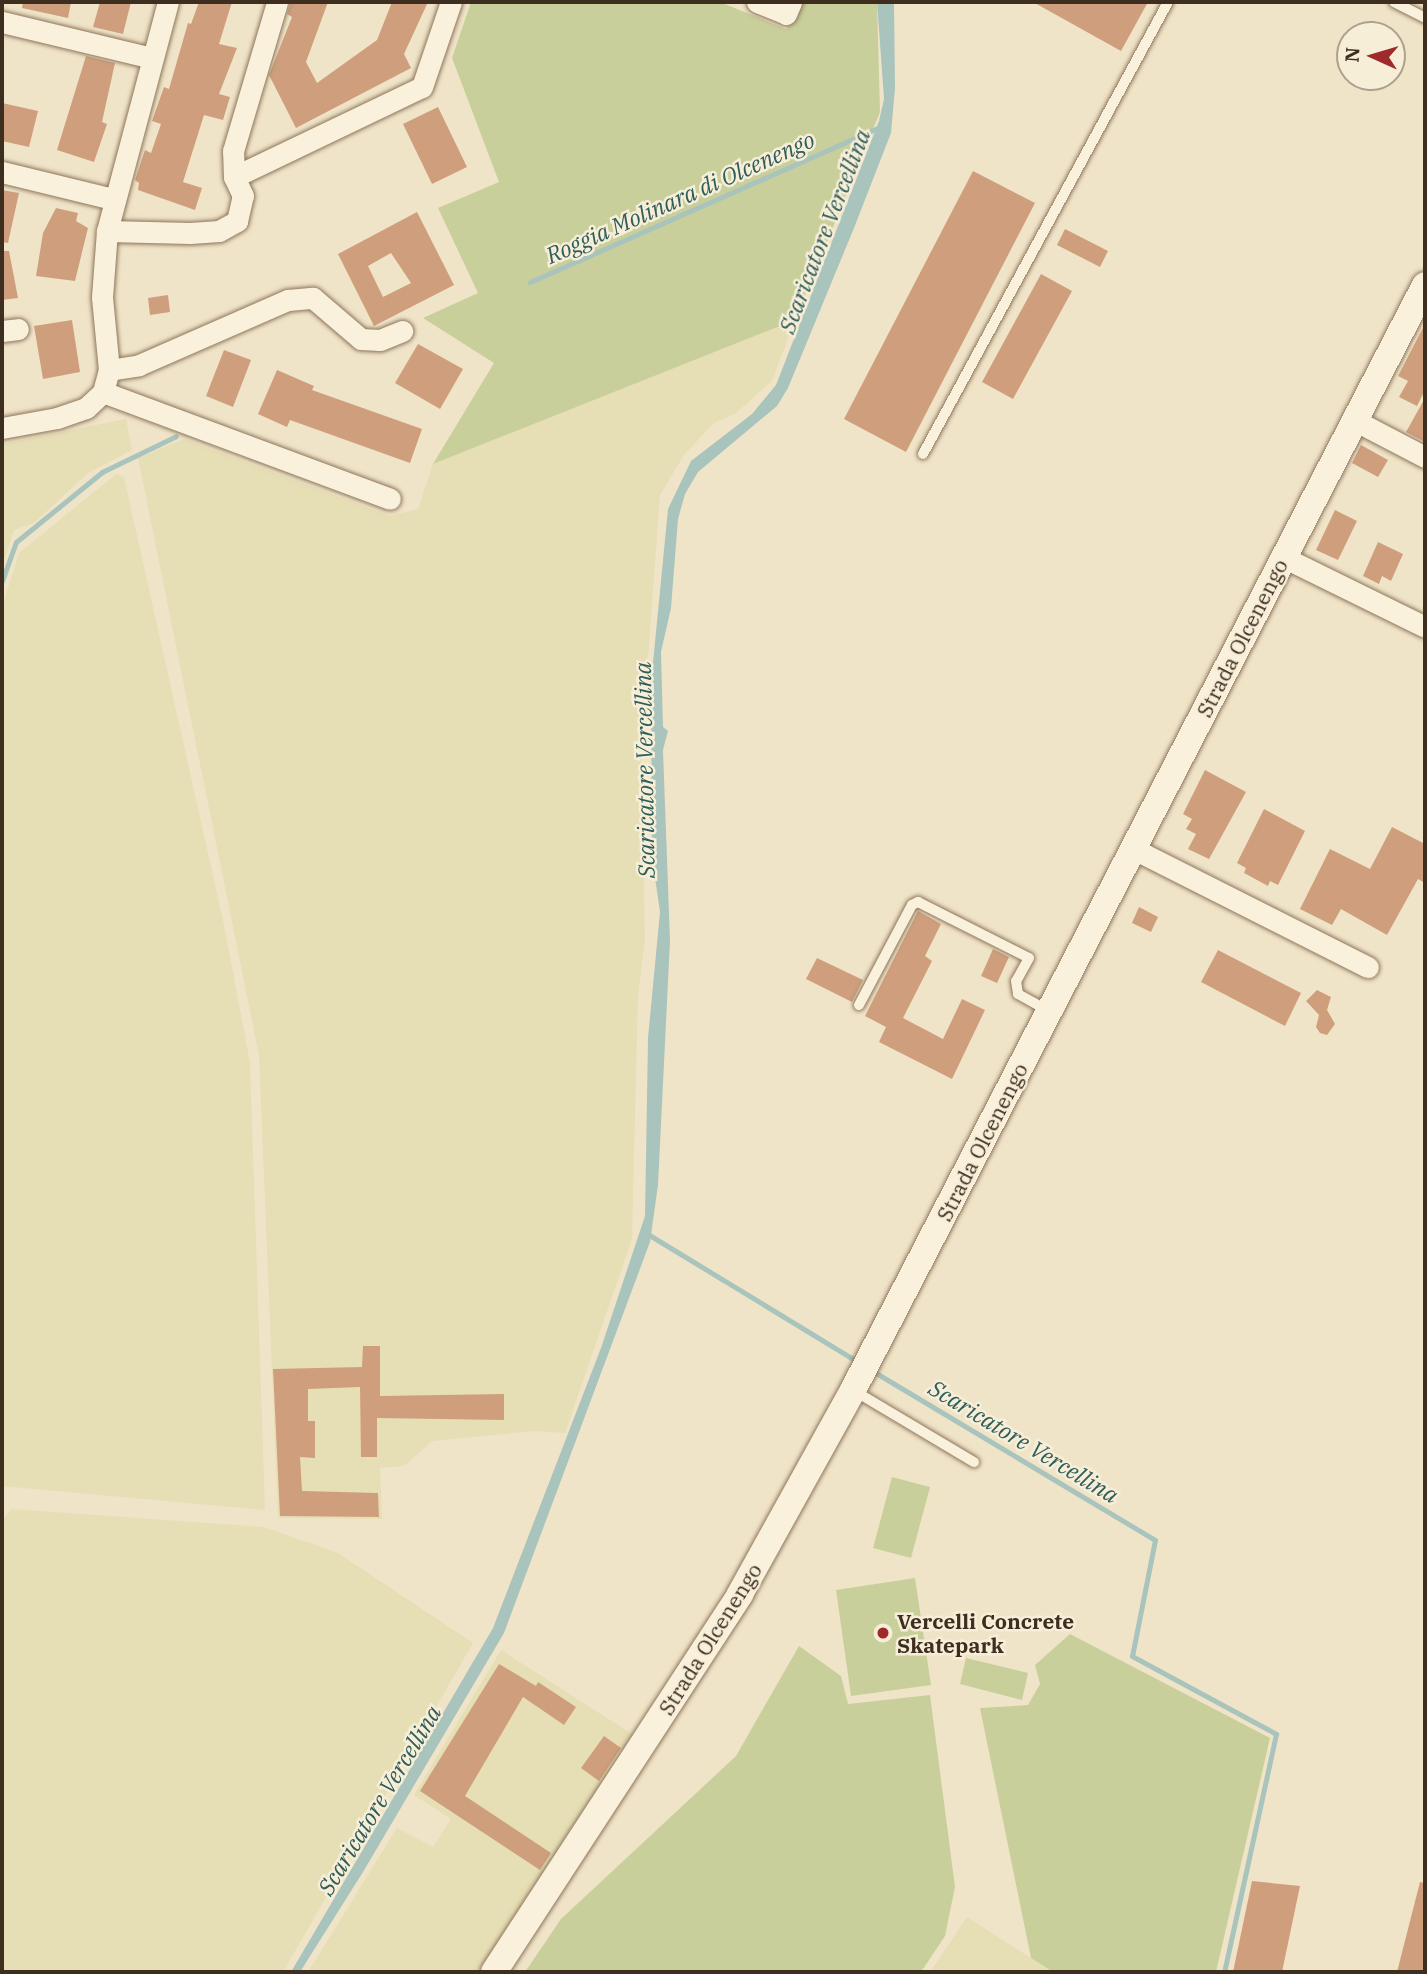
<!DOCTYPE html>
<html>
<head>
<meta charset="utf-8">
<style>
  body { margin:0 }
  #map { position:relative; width:1427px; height:1974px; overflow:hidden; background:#f0e4c8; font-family:"IBM Plex Serif",serif }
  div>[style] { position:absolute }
  .farmland>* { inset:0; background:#e6deb5 }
  .green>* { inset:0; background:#c9cf9b }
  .water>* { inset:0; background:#a9c4bc }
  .stream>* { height:5px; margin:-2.5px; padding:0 2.5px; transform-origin:2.5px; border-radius:2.5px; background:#a9c4bc }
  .building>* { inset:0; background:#cf9f7d }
  .roads { filter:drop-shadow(0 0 2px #8d765c) drop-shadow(0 0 2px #8d765c) }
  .service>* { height:10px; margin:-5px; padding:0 5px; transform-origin:5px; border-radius:5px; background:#faf1dc }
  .minor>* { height:21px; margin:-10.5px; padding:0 10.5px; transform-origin:10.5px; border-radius:10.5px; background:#faf1dc }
  .tertiary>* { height:26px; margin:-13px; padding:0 13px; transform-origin:13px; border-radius:13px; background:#faf1dc }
  .dots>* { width:19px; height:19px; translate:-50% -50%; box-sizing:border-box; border:4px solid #f7eed8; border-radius:50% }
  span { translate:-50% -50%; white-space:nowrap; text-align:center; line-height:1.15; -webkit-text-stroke:5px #f7eed8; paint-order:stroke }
  .street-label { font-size:21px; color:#3d2e20 }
  .poi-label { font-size:21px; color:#3d2e20; font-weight:700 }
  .left { translate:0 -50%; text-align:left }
  .water-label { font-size:23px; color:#2f5d5a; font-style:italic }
  .frame { position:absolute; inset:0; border:4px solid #3d2e20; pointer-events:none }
  .north { position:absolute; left:1336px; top:21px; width:70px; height:70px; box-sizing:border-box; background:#f7eed8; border:2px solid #ada18e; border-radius:50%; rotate:274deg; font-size:19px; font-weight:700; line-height:28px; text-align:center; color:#3d2e20 }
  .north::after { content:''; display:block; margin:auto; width:24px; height:32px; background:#9e2a2b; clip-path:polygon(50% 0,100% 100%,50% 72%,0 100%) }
</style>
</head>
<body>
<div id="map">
  <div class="farmland">
    <i style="clip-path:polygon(795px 320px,772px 381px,735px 414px,714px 423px,684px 455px,660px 495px,641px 756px,645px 940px,638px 997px,632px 1239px,565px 1433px,535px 1431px,432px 1441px,404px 1466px,380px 1468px,382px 1519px,278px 1518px,259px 1055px,138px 458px,184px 439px,390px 516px,418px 509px,433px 464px)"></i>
    <i style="clip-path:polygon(126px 419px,132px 450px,88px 473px,34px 523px,14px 530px,2px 567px,2px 444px)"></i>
    <i style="clip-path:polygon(116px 474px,124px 477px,224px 925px,250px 1063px,265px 1510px,2px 1486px,3px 604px,19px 553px)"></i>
    <i style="clip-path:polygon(12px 1509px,264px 1527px,338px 1553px,473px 1643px,283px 1972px,2px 1972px,2px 1520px)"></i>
    <i style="clip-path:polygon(501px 1650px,635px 1736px,479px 1972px,308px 1972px,397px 1828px,433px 1847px,451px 1819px,414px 1795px)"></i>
    <i style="clip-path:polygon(967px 1917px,1031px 1958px,1053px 1972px,930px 1972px)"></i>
  </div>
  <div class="green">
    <i style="clip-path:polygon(471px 2px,720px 2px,786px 29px,804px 2px,877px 2px,880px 112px,795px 320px,433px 464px,494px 363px,423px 318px,478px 293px,438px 208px,499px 182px,452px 58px)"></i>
    <i style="clip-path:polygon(892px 1477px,930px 1487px,911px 1558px,873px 1548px)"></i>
    <i style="clip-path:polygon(915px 1578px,931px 1685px,851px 1696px,836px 1590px)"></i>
    <i style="clip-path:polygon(1070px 1634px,1270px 1738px,1216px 1972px,1053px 1972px,1031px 1958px,980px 1708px,1028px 1705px,1040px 1684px,1035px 1665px)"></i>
    <i style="clip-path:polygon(799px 1646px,841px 1676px,848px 1704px,930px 1695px,955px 1887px,945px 1936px,921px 1972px,525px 1972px,561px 1919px,736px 1756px)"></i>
    <i style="clip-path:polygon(966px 1658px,1028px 1673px,1022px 1700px,960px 1684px)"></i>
  </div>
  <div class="water">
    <i style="clip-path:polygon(877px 2px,894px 2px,895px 88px,891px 133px,854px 228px,788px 388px,777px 406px,698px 472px,685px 494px,678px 519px,671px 608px,661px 652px,663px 727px,668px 731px,663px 750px,670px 941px,658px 1185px,650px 1242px,504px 1633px,363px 1872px,300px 1972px,291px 1972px,493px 1628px,601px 1348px,645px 1216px,648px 1038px,660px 912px,652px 857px,651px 683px,668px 509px,691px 461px,752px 414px,776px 385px,879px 121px,884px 99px)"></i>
  </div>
  <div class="stream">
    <i style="left:530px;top:282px;width:385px;rotate:-23.9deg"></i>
    <i style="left:2px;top:581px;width:41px;rotate:-70.3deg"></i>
    <i style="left:16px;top:542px;width:111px;rotate:-39.1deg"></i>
    <i style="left:102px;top:472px;width:82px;rotate:-25.9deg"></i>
    <i style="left:646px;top:1233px;width:245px;rotate:31.3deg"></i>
    <i style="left:876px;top:1373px;width:325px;rotate:30.9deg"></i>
    <i style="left:1155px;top:1540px;width:118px;rotate:101.2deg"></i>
    <i style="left:1132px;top:1656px;width:164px;rotate:28.4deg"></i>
    <i style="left:1276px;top:1734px;width:244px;rotate:102.3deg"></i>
  </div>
  <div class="building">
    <i style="clip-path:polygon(23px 2px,71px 2px,68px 18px,22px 8px)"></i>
    <i style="clip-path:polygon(100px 2px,131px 2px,123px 34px,93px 27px)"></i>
    <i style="clip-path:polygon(199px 2px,232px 2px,219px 44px,237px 48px,219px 94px,230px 97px,223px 120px,204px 115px,183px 182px,202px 188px,195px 210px,138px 190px,139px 183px,135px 180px,145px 150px,151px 153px,161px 124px,152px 121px,164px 87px,169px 89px,188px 23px,191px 24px)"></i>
    <i style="clip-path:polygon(291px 2px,328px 2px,306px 62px,317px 83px,377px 40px,392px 2px,428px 2px,404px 54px,411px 68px,296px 128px,269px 75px,292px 17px,287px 14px)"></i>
    <i style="clip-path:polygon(1033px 2px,1148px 2px,1121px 51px)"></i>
    <i style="clip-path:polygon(86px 56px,115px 63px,102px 122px,107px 124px,94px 162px,57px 150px)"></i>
    <i style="clip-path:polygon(2px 103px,38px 111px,29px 147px,2px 141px)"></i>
    <i style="clip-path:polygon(438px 107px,467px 167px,432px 184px,403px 124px)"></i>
    <i style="clip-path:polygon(973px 171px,1035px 203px,906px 452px,844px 419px)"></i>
    <i style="clip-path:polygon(2px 190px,19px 193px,8px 243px,2px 242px)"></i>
    <i style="clip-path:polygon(56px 208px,78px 213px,76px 221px,88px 228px,75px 281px,36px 276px,43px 233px)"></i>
    <i style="clip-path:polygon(evenodd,417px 212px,454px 285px,374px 326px,338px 254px,417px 212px,391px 253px,411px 283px,383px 297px,368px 266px,391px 253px)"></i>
    <i style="clip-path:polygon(1065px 229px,1108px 251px,1100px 267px,1057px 245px)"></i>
    <i style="clip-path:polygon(2px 251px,9px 251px,18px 298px,2px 300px)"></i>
    <i style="clip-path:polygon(1041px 274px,1072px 291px,1013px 399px,982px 382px)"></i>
    <i style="clip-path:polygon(168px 295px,170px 312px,150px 315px,148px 298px)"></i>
    <i style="clip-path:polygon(72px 320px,80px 372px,43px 379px,34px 326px)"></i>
    <i style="clip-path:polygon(1425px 324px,1425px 390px,1417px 406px,1399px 397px,1408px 381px,1398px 376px)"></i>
    <i style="clip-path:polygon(418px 344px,463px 369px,440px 409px,395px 383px)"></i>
    <i style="clip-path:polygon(224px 350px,251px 360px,233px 407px,206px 396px)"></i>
    <i style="clip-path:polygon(277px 370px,314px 386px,312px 390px,422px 429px,410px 463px,290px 420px,287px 427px,258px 414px)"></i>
    <i style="clip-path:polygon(1425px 398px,1425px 442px,1406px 432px)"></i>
    <i style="clip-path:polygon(1361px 445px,1388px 460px,1378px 477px,1352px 463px)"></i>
    <i style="clip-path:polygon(1335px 510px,1357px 521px,1338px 560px,1316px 550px)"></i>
    <i style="clip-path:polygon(1378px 542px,1403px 554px,1391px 581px,1382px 576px,1379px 584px,1363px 576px)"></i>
    <i style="clip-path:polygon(1205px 770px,1246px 792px,1209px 859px,1188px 849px,1196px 834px,1186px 829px,1192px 819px,1183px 814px)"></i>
    <i style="clip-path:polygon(1264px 809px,1305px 831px,1278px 885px,1270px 881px,1268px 886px,1244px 873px,1246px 868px,1237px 863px)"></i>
    <i style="clip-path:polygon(1392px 827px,1425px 844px,1425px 883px,1418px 879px,1387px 935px,1341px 909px,1332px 925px,1300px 909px,1330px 849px,1370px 869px)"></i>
    <i style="clip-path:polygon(1139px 907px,1158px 917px,1151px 932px,1132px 923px)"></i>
    <i style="clip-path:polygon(918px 911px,941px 924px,925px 956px,932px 961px,903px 1018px,943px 1039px,962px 999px,985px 1010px,952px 1079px,879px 1042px,886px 1027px,865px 1016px)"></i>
    <i style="clip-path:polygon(993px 949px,1009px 957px,997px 983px,981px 976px)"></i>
    <i style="clip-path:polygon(1218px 950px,1301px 993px,1285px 1026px,1201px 982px)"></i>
    <i style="clip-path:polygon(817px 958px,863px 980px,852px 1002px,806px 979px)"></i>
    <i style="clip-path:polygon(1317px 990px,1331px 997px,1327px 1010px,1335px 1024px,1327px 1035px,1320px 1033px,1316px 1027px,1319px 1015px,1306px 1001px)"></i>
    <i style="clip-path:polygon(363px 1346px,380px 1346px,380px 1396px,504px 1394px,504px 1420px,377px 1418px,377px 1457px,361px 1457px,360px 1387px,308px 1389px,308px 1421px,315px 1421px,315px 1458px,300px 1457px,302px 1491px,378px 1493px,379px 1517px,280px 1516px,273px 1369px,362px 1367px)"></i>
    <i style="clip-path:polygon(499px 1664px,536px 1686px,538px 1682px,576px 1707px,564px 1725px,523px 1697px,465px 1796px,551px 1853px,540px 1870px,420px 1791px)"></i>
    <i style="clip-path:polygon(604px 1736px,621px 1748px,599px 1781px,581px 1768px)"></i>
    <i style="clip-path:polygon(1252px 1881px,1300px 1886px,1282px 1972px,1233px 1972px)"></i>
    <i style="clip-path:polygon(1420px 1882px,1425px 1883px,1425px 1972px,1397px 1972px)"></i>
  </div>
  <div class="roads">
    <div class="service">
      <i style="left:1394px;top:2px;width:35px;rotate:27deg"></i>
      <i style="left:923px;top:454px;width:514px;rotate:-61.54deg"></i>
      <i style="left:859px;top:1005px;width:113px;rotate:-62.1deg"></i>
      <i style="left:912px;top:905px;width:7px;rotate:-27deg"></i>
      <i style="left:918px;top:902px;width:124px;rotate:26.8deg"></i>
      <i style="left:1029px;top:958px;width:26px;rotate:119deg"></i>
      <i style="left:1016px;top:981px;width:13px;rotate:81deg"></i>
      <i style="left:1018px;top:994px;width:35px;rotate:29deg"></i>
      <i style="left:853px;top:1390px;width:141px;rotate:30.8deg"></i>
    </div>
    <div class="minor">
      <i style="left:757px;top:2px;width:31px;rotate:22deg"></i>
      <i style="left:786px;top:14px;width:13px;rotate:-67deg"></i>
      <i style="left:2px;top:22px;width:154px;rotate:13.5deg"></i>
      <i style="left:2px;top:172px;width:114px;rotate:13.7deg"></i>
      <i style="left:234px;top:177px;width:208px;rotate:-25.6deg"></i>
      <i style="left:422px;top:87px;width:90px;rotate:-71.2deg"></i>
      <i style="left:107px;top:231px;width:83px;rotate:1.4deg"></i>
      <i style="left:190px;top:233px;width:29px;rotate:-4deg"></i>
      <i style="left:219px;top:231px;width:21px;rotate:-29deg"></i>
      <i style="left:237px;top:221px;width:26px;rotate:-77deg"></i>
      <i style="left:243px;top:196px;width:21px;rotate:-115deg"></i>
      <i style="left:234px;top:177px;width:26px;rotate:-92deg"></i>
      <i style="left:233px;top:151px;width:155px;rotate:-73.5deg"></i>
      <i style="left:2px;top:331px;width:16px;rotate:-7deg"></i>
      <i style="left:109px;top:370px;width:30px;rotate:-9deg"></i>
      <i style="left:139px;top:365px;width:163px;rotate:-23.6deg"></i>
      <i style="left:288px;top:300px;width:25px;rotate:-5deg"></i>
      <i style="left:313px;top:298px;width:63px;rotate:40.5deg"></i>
      <i style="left:361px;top:339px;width:19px;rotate:3deg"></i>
      <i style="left:380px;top:340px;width:24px;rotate:-22deg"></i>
      <i style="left:103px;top:392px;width:306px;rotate:20.4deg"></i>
      <i style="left:1356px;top:421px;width:78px;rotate:27.6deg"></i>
      <i style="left:2px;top:428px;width:56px;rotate:-10.3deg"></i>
      <i style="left:57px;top:418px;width:31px;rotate:-19deg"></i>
      <i style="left:86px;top:408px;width:23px;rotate:-43deg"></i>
      <i style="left:103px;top:392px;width:23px;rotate:-75deg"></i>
      <i style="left:109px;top:370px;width:73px;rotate:-95.5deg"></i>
      <i style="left:102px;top:297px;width:66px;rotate:-85.7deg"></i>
      <i style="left:107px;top:231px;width:237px;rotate:-75.1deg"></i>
      <i style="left:1283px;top:557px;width:158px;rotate:26.2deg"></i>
      <i style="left:1134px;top:849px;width:262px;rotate:26.8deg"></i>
    </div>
    <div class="tertiary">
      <i style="left:494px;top:1972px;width:451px;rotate:-56.9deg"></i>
      <i style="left:740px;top:1594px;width:233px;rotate:-61deg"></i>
      <i style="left:853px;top:1390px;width:1244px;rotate:-62.63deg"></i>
    </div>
  </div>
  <div class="dots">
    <i style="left:883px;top:1633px;background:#9e2a2b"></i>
  </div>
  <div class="street-label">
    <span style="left:1242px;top:638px;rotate:-63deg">Strada Olcenengo</span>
    <span style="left:982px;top:1142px;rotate:-63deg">Strada Olcenengo</span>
    <span style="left:710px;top:1639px;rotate:-58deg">Strada Olcenengo</span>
  </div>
  <div class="poi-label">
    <span class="left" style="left:897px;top:1633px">Vercelli Concrete<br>Skatepark</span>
  </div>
  <div class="water-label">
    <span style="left:680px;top:197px;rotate:-24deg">Roggia Molinara di Olcenengo</span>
    <span style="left:824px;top:231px;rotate:-69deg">Scaricatore Vercellina</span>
    <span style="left:644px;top:770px;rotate:-91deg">Scaricatore Vercellina</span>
    <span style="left:1024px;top:1441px;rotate:31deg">Scaricatore Vercellina</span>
    <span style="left:379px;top:1800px;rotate:-59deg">Scaricatore Vercellina</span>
  </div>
  <div class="frame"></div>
  <div class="north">N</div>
</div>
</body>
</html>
